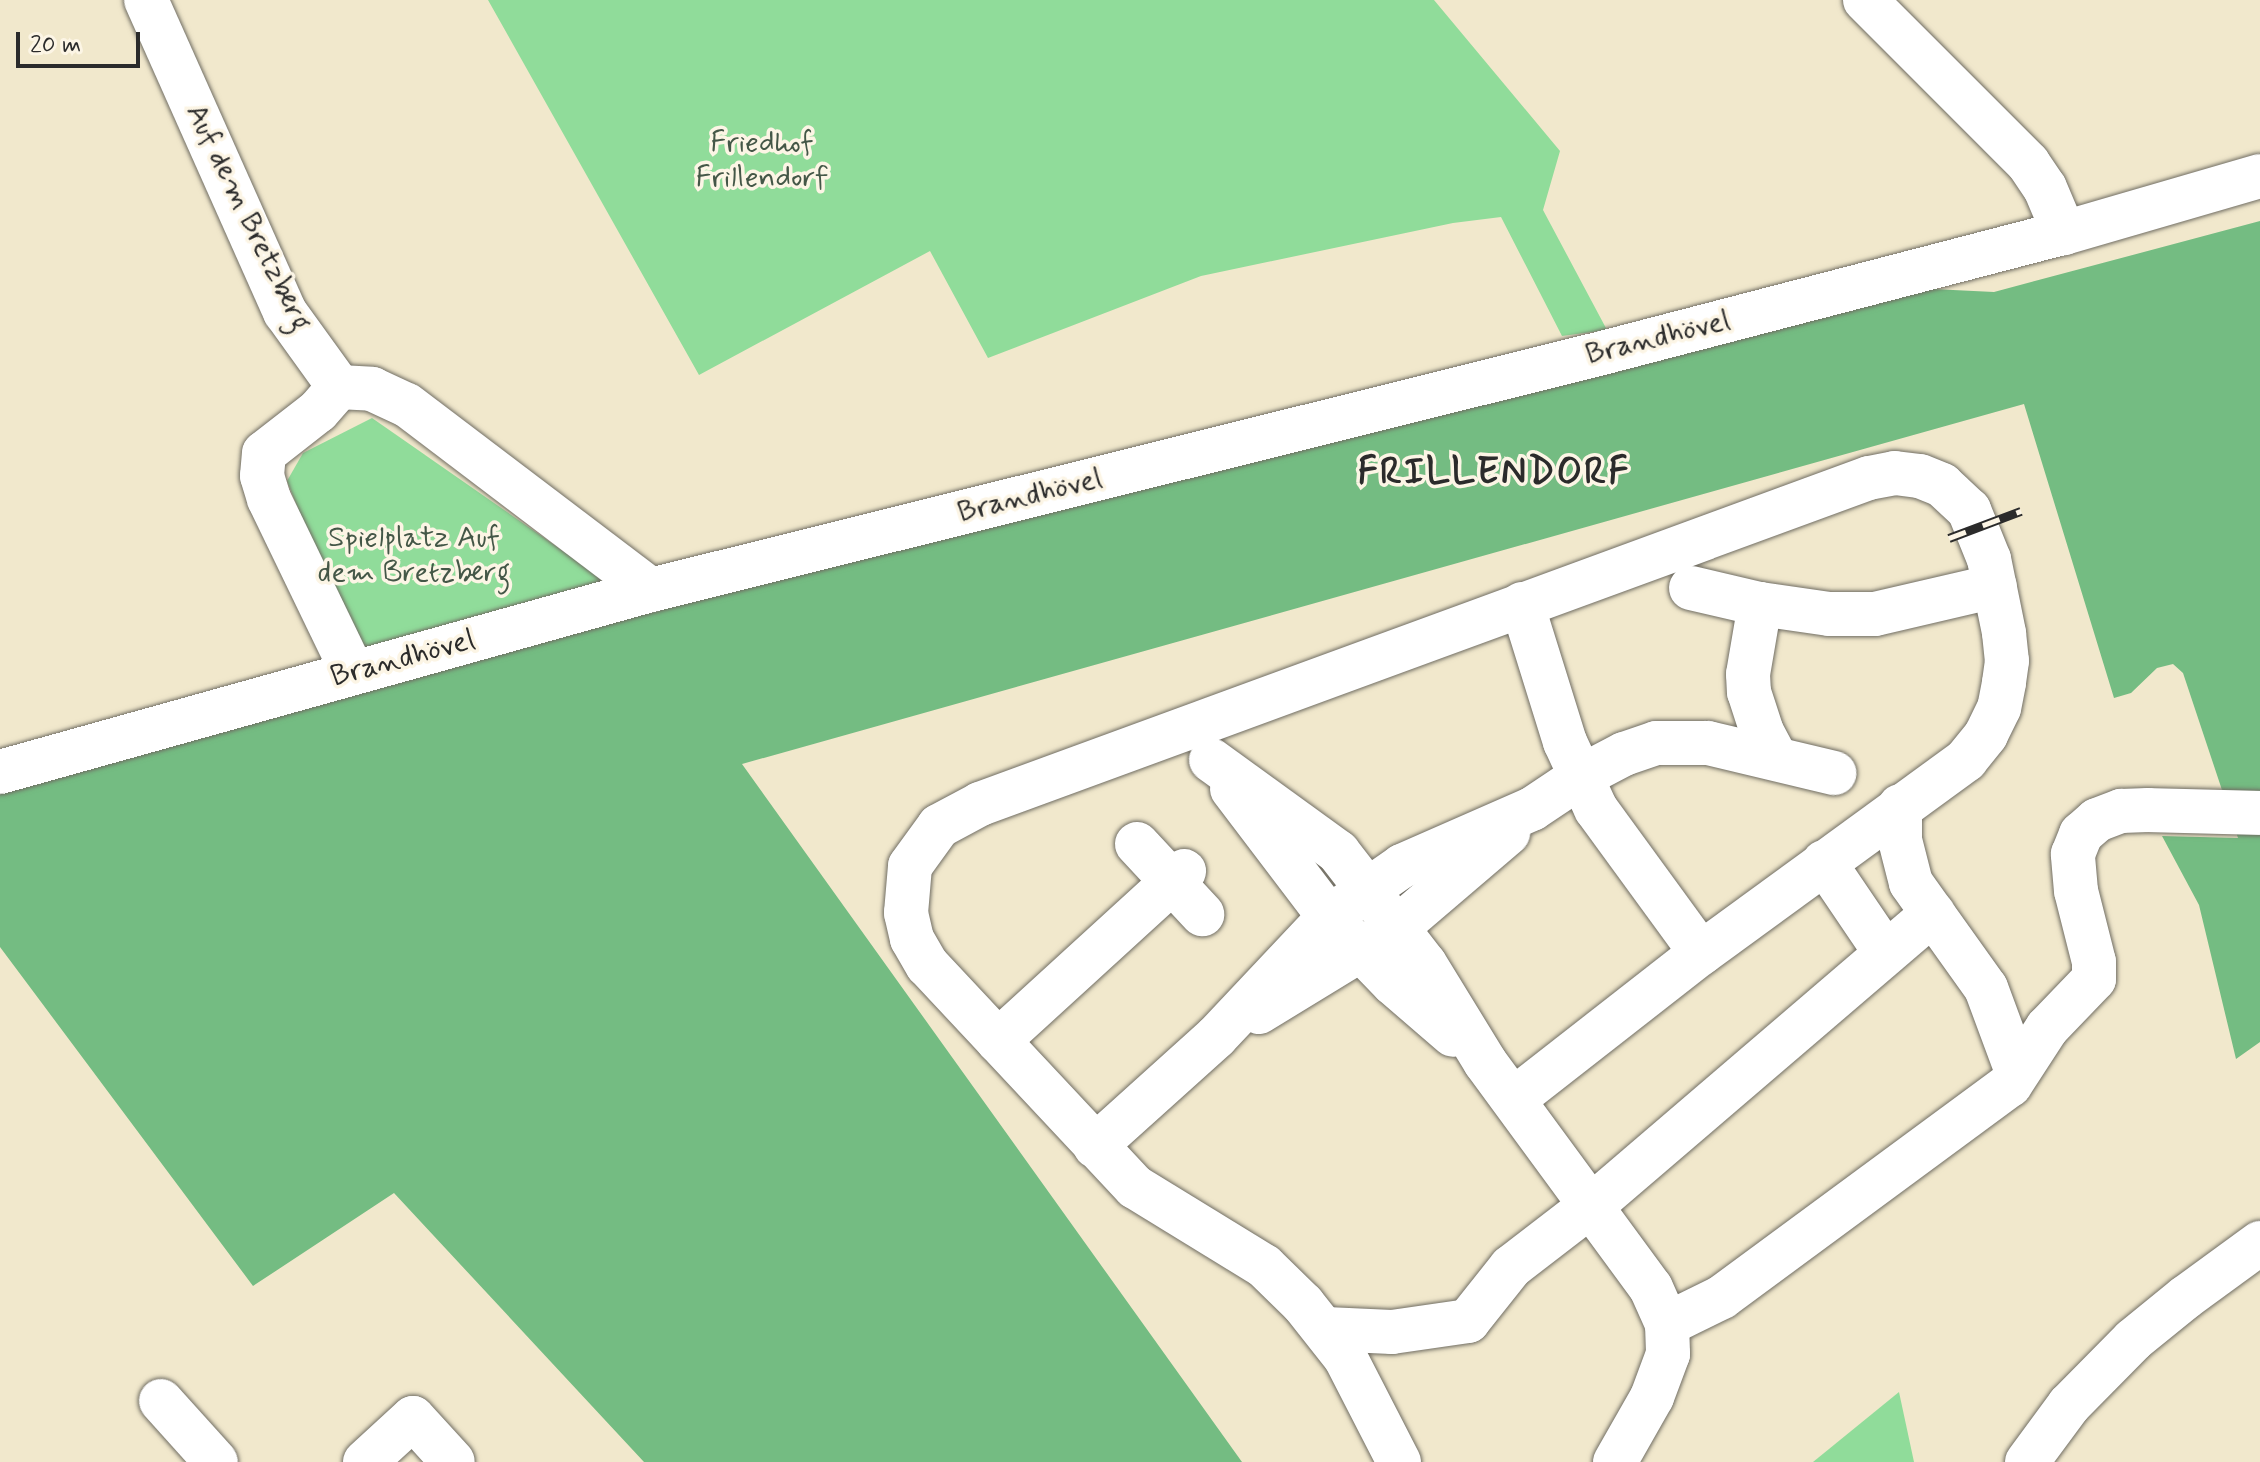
<!DOCTYPE html>
<html>
<head>
<meta charset="utf-8">
<style>
  body { margin:0 }
  #map { position:relative; width:2260px; height:1462px; overflow:hidden; background:#f1e8cc; font-family:Mynerve,sans-serif }
  div>[style] { position:absolute }
  .green>* { inset:0; background:#90dc9a }
  .forest>* { inset:0; background:#74bc82 }
  .roads { filter:drop-shadow(0 0 2px #706d63) drop-shadow(0 0 2px #706d63) }
  .minor>* { height:44px; margin:-22px; padding:0 22px; transform-origin:22px; border-radius:22px; background:#fff }
  .rail>* { height:9px; margin-top:-4.5px; transform-origin:0; background:repeating-linear-gradient(90deg,#fcf5e5 0 18px,#2b2b2b 0 36px); box-sizing:border-box; border-block:2px solid #2b2b2b }
  span { translate:-50% -50%; white-space:nowrap; text-align:center; line-height:1.15; -webkit-text-stroke:7px #fcf5e5; paint-order:stroke }
  .park-label { font-size:30px; color:#445747 }
  .street-label { font-size:30px; color:#2b2b2b }
  .district-label { font-size:38px; color:#2b2b2b; font-weight:700; letter-spacing:2px }
  .scale { position:absolute; left:16px; top:32px; width:124px; height:36px; box-sizing:border-box; border:4px solid #2b2b2b; border-top:0; padding-left:10px; font-size:24px; line-height:28px; white-space:nowrap; color:#2b2b2b; -webkit-text-stroke:6px #fcf5e5; paint-order:stroke }
</style>
</head>
<body>
<div id="map">
  <div class="green">
    <i style="clip-path:polygon(488px 0,1434px 0,1560px 151px,1543px 210px,1607px 330px,1562px 336px,1501px 217px,1453px 223px,1201px 276px,988px 358px,930px 251px,699px 375px)"></i>
    <i style="clip-path:polygon(372px 418px,622px 592px,360px 664px,287px 481px,303px 453px)"></i>
    <i style="clip-path:polygon(1899px 1392px,1914px 1462px,1813px 1462px)"></i>
  </div>
  <div class="forest">
    <i style="clip-path:polygon(2260px 221px,2260px 1042px,2236px 1059px,2199px 905px,2162px 836px,2238px 838px,2183px 673px,2173px 664px,2157px 668px,2131px 693px,2114px 698px,2024px 404px,742px 764px,1242px 1462px,644px 1462px,394px 1193px,253px 1286px,0 947px,0 793px,432px 669px,1912px 288px,1994px 292px)"></i>
  </div>
  <div class="roads">
    <div class="minor">
      <i style="left:146px;top:0;width:342px;rotate:66deg"></i>
      <i style="left:285px;top:312px;width:92px;rotate:54.2deg"></i>
      <i style="left:339px;top:387px;width:33px;rotate:3deg"></i>
      <i style="left:372px;top:389px;width:38px;rotate:25deg"></i>
      <i style="left:407px;top:405px;width:306px;rotate:37.2deg"></i>
      <i style="left:1865px;top:0;width:231px;rotate:45deg"></i>
      <i style="left:2028px;top:163px;width:30px;rotate:56deg"></i>
      <i style="left:2045px;top:188px;width:49px;rotate:67.1deg"></i>
      <i style="left:339px;top:387px;width:32px;rotate:131deg"></i>
      <i style="left:318px;top:411px;width:68px;rotate:142.1deg"></i>
      <i style="left:264px;top:453px;width:23px;rotate:95deg"></i>
      <i style="left:262px;top:476px;width:24px;rotate:73deg"></i>
      <i style="left:269px;top:499px;width:193px;rotate:64.2deg"></i>
      <i style="left:1691px;top:588px;width:71px;rotate:13.1deg"></i>
      <i style="left:1760px;top:604px;width:70px;rotate:8.2deg"></i>
      <i style="left:1829px;top:614px;width:46px"></i>
      <i style="left:1875px;top:614px;width:123px;rotate:-13.1deg"></i>
      <i style="left:1522px;top:604px;width:145px;rotate:72.7deg"></i>
      <i style="left:1565px;top:742px;width:74px;rotate:65.2deg"></i>
      <i style="left:1596px;top:809px;width:178px;rotate:53.9deg"></i>
      <i style="left:1760px;top:604px;width:71px;rotate:99.7deg"></i>
      <i style="left:1748px;top:674px;width:18px;rotate:87deg"></i>
      <i style="left:1749px;top:692px;width:40px;rotate:72deg"></i>
      <i style="left:1761px;top:730px;width:32px;rotate:62deg"></i>
      <i style="left:1211px;top:760px;width:157px;rotate:35.9deg"></i>
      <i style="left:1338px;top:852px;width:142px;rotate:52.2deg"></i>
      <i style="left:1425px;top:964px;width:115px;rotate:58.5deg"></i>
      <i style="left:1485px;top:1062px;width:280px;rotate:53.7deg"></i>
      <i style="left:1651px;top:1288px;width:39px;rotate:66deg"></i>
      <i style="left:1667px;top:1324px;width:30px;rotate:88deg"></i>
      <i style="left:1668px;top:1354px;width:46px;rotate:110.4deg"></i>
      <i style="left:1652px;top:1397px;width:75px;rotate:119.6deg"></i>
      <i style="left:0;top:772px;width:676px;rotate:-15.62deg"></i>
      <i style="left:651px;top:590px;width:984px;rotate:-13.99deg"></i>
      <i style="left:1606px;top:352px;width:473px;rotate:-14.6deg"></i>
      <i style="left:2064px;top:233px;width:204px;rotate:-16.2deg"></i>
      <i style="left:1232px;top:789px;width:161px;rotate:52.8deg"></i>
      <i style="left:1329px;top:917px;width:92px;rotate:45.9deg"></i>
      <i style="left:1393px;top:983px;width:79px;rotate:40.9deg"></i>
      <i style="left:1900px;top:806px;width:34px;rotate:90deg"></i>
      <i style="left:1900px;top:840px;width:44px;rotate:75.7deg"></i>
      <i style="left:1911px;top:883px;width:129px;rotate:54.5deg"></i>
      <i style="left:1986px;top:988px;width:90px;rotate:69.7deg"></i>
      <i style="left:1137px;top:844px;width:96px;rotate:47.1deg"></i>
      <i style="left:1824px;top:862px;width:109px;rotate:55.9deg"></i>
      <i style="left:1259px;top:1012px;width:163px;rotate:-31.4deg"></i>
      <i style="left:1398px;top:927px;width:145px;rotate:-40.5deg"></i>
      <i style="left:998px;top:1041px;width:252px;rotate:-42.4deg"></i>
      <i style="left:1095px;top:1146px;width:163px;rotate:-42deg"></i>
      <i style="left:1216px;top:1037px;width:165px;rotate:-46.7deg"></i>
      <i style="left:1329px;top:917px;width:89px;rotate:-34.9deg"></i>
      <i style="left:1402px;top:866px;width:142px;rotate:-23.7deg"></i>
      <i style="left:1532px;top:809px;width:58px;rotate:-33.7deg"></i>
      <i style="left:1580px;top:777px;width:50px;rotate:-27.6deg"></i>
      <i style="left:1624px;top:754px;width:34px;rotate:-19deg"></i>
      <i style="left:1656px;top:743px;width:52px"></i>
      <i style="left:1708px;top:743px;width:130px;rotate:13.4deg"></i>
      <i style="left:1667px;top:1324px;width:61px;rotate:-26.1deg"></i>
      <i style="left:1722px;top:1297px;width:358px;rotate:-36.4deg"></i>
      <i style="left:2010px;top:1085px;width:68px;rotate:-57deg"></i>
      <i style="left:2047px;top:1028px;width:68px;rotate:-46.2deg"></i>
      <i style="left:2094px;top:979px;width:17px;rotate:-90deg"></i>
      <i style="left:2094px;top:962px;width:73px;rotate:-104.2deg"></i>
      <i style="left:2076px;top:891px;width:37px;rotate:-95deg"></i>
      <i style="left:2073px;top:854px;width:22px;rotate:-68deg"></i>
      <i style="left:2081px;top:834px;width:21px;rotate:-41deg"></i>
      <i style="left:2097px;top:820px;width:26px;rotate:-21deg"></i>
      <i style="left:2121px;top:811px;width:27px;rotate:-2deg"></i>
      <i style="left:2148px;top:810px;width:112px;rotate:1.5deg"></i>
      <i style="left:1326px;top:1329px;width:66px;rotate:2.6deg"></i>
      <i style="left:1392px;top:1332px;width:77px;rotate:-8.2deg"></i>
      <i style="left:1468px;top:1321px;width:69px;rotate:-51.5deg"></i>
      <i style="left:1511px;top:1267px;width:115px;rotate:-37.6deg"></i>
      <i style="left:1602px;top:1197px;width:436px;rotate:-40.6deg"></i>
      <i style="left:161px;top:1401px;width:82px;rotate:48deg"></i>
      <i style="left:365px;top:1462px;width:65px;rotate:-42.5deg"></i>
      <i style="left:413px;top:1418px;width:59px;rotate:47.7deg"></i>
      <i style="left:1399px;top:1462px;width:118px;rotate:-117.2deg"></i>
      <i style="left:1345px;top:1357px;width:68px;rotate:-128.4deg"></i>
      <i style="left:1303px;top:1304px;width:54px;rotate:-135.7deg"></i>
      <i style="left:1264px;top:1266px;width:151px;rotate:-148.5deg"></i>
      <i style="left:1135px;top:1187px;width:304px;rotate:-133.1deg"></i>
      <i style="left:927px;top:965px;width:30px;rotate:-120deg"></i>
      <i style="left:912px;top:939px;width:27px;rotate:-103deg"></i>
      <i style="left:906px;top:913px;width:47px;rotate:-85.1deg"></i>
      <i style="left:910px;top:866px;width:49px;rotate:-54.1deg"></i>
      <i style="left:939px;top:826px;width:47px;rotate:-28.2deg"></i>
      <i style="left:980px;top:804px;width:947px;rotate:-20.14deg"></i>
      <i style="left:1869px;top:478px;width:26px;rotate:-11deg"></i>
      <i style="left:1895px;top:473px;width:25px;rotate:7deg"></i>
      <i style="left:1920px;top:476px;width:24px;rotate:22deg"></i>
      <i style="left:1942px;top:485px;width:37px;rotate:43deg"></i>
      <i style="left:1969px;top:510px;width:18px;rotate:68deg"></i>
      <i style="left:1976px;top:527px;width:35px;rotate:68deg"></i>
      <i style="left:1989px;top:559px;width:76px;rotate:78.5deg"></i>
      <i style="left:2004px;top:633px;width:28px;rotate:84deg"></i>
      <i style="left:2007px;top:661px;width:22px;rotate:98deg"></i>
      <i style="left:2004px;top:683px;width:25px;rotate:101deg"></i>
      <i style="left:1999px;top:708px;width:30px;rotate:116deg"></i>
      <i style="left:1986px;top:735px;width:32px;rotate:129deg"></i>
      <i style="left:1966px;top:760px;width:328px;rotate:143.9deg"></i>
      <i style="left:1701px;top:953px;width:237px;rotate:142deg"></i>
      <i style="left:2027px;top:1462px;width:71px;rotate:-53.6deg"></i>
      <i style="left:2069px;top:1405px;width:91px;rotate:-45.4deg"></i>
      <i style="left:2133px;top:1340px;width:68px;rotate:-39.1deg"></i>
      <i style="left:2186px;top:1297px;width:92px;rotate:-36.1deg"></i>
    </div>
  </div>
  <div class="rail">
    <i style="left:1949px;top:538px;width:77px;rotate:-20.6deg"></i>
  </div>
  <div class="park-label">
    <span style="left:762px;top:160px">Friedhof<br>Frillendorf</span>
    <span style="left:414px;top:555px">Spielplatz Auf<br>dem Bretzberg</span>
  </div>
  <div class="street-label">
    <span style="left:248px;top:218px;rotate:64deg">Auf dem Bretzberg</span>
    <span style="left:1658px;top:338px;rotate:-14deg">Brandhövel</span>
    <span style="left:1030px;top:496px;rotate:-14deg">Brandhövel</span>
    <span style="left:403px;top:659px;rotate:-15deg">Brandhövel</span>
  </div>
  <div class="district-label">
    <span style="left:1494px;top:473px">FRILLENDORF</span>
  </div>
  <div class="scale">20 m</div>
</div>
</body>
</html>
